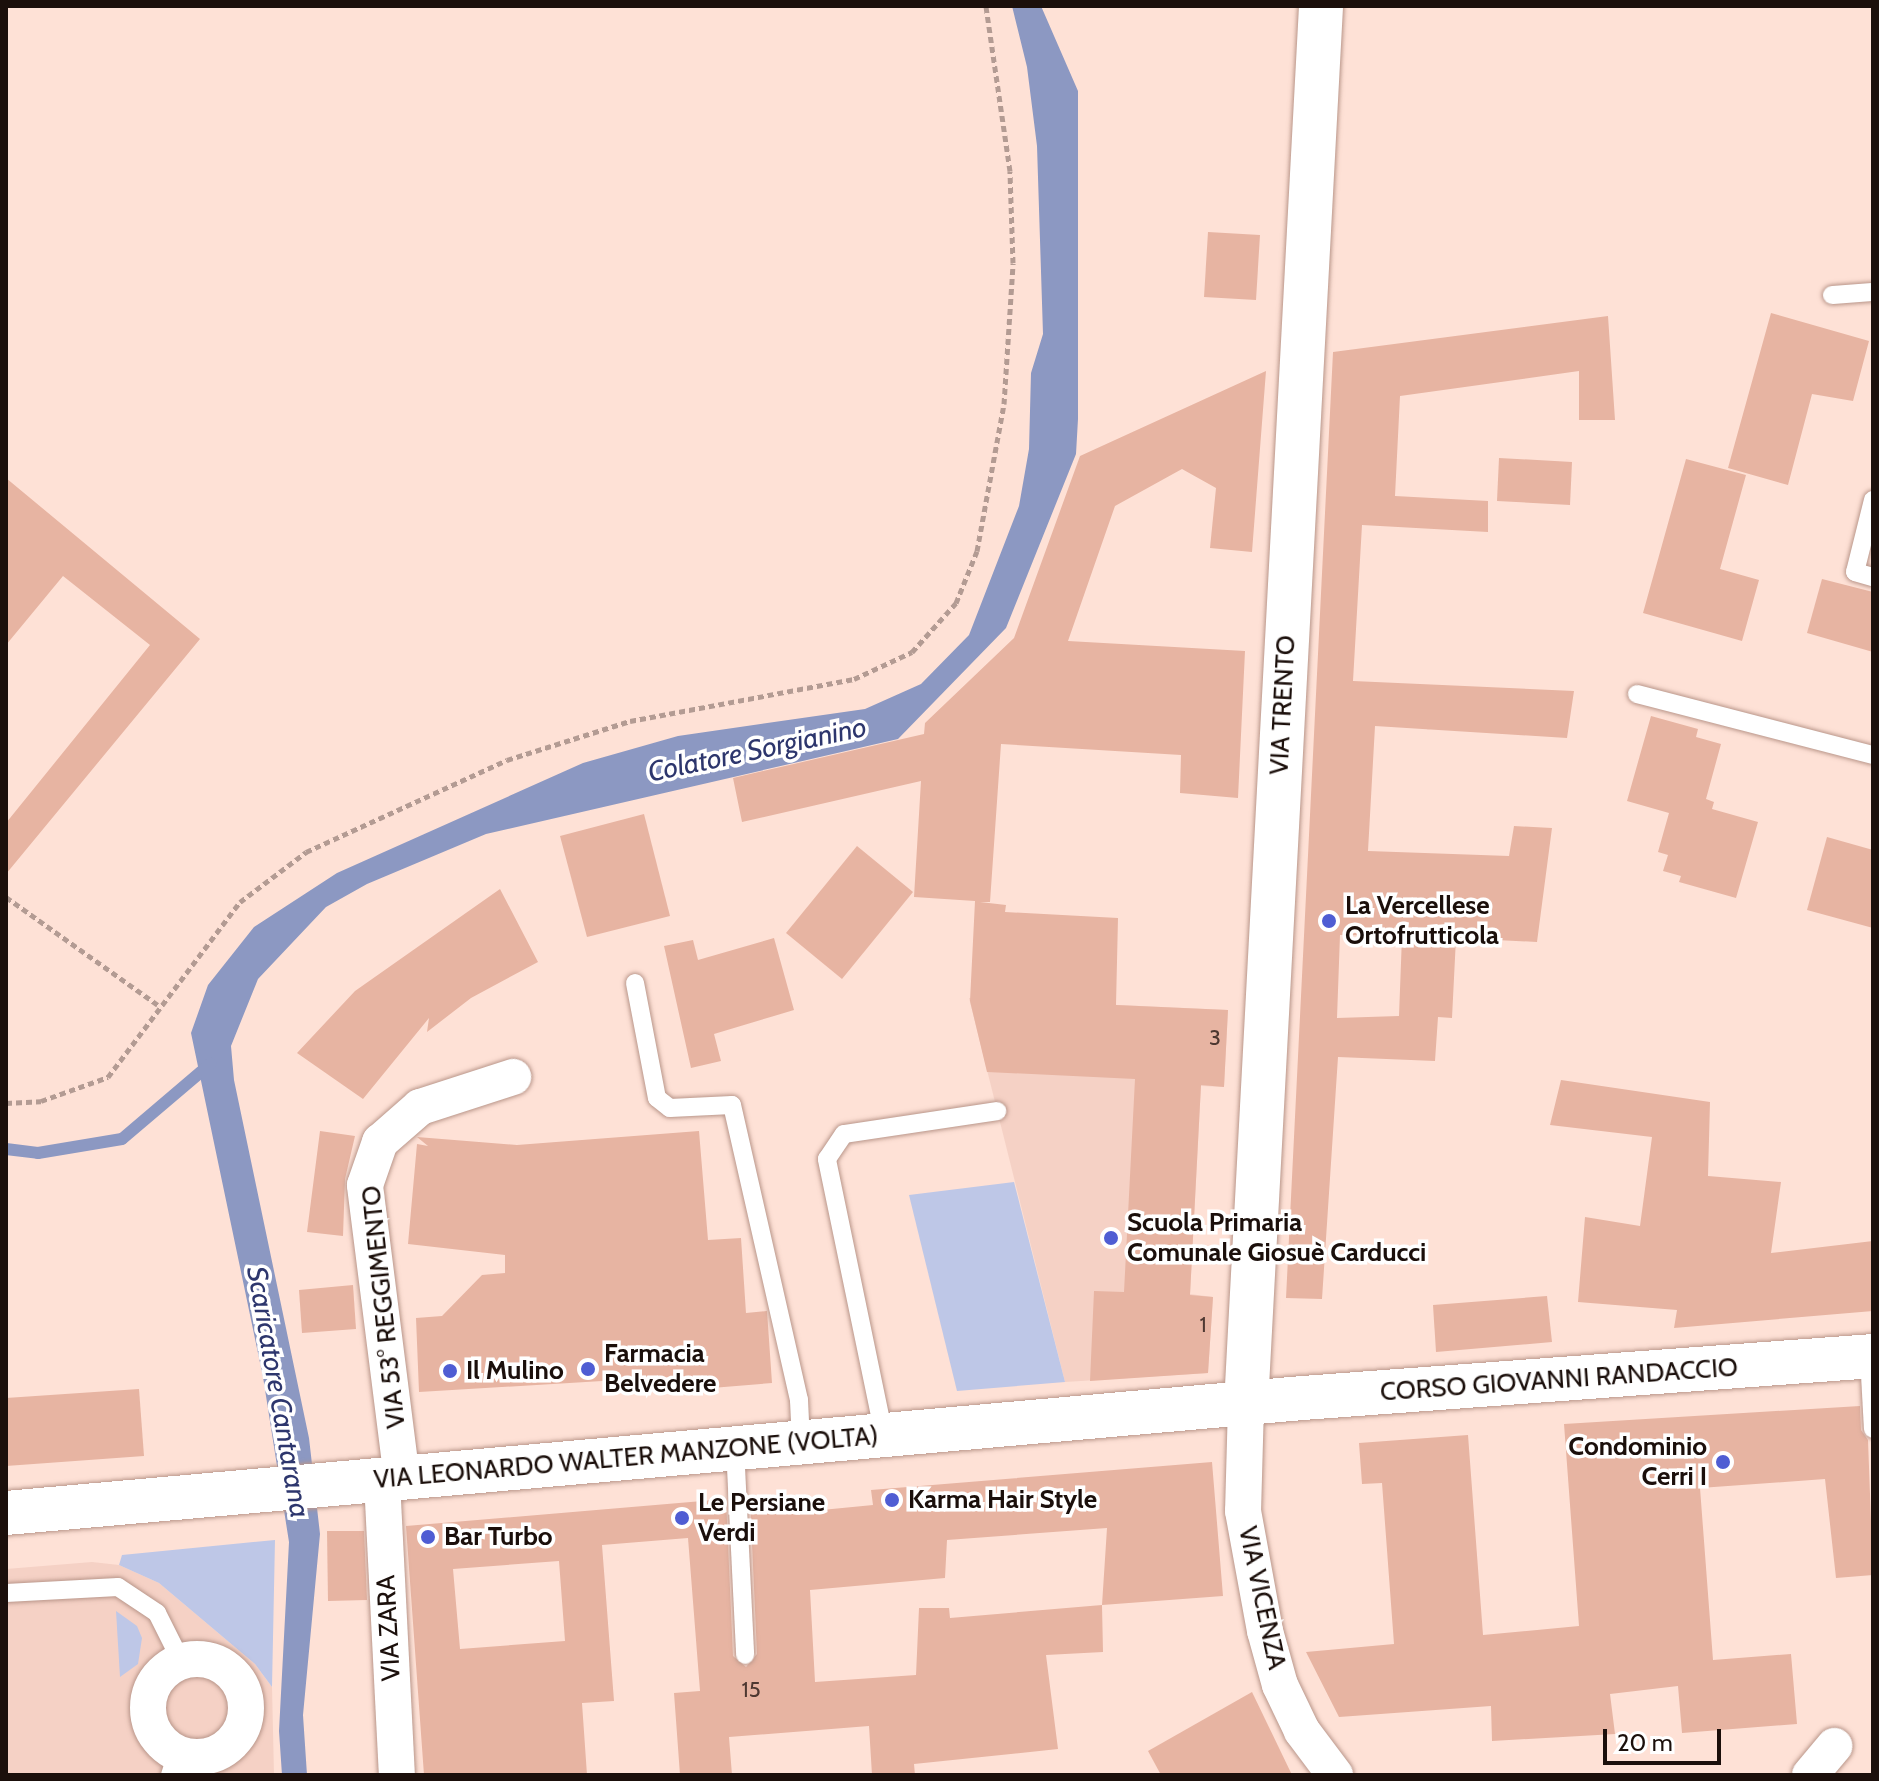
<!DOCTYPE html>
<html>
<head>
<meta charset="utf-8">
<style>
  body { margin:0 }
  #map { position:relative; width:1879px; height:1781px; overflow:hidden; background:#fee1d6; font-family:Cabin,sans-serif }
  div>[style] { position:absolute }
  .built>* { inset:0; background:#f5d1c5 }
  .green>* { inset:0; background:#bec7e7 }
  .water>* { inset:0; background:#8c98c2 }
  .stream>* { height:12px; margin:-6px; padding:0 6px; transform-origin:6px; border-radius:6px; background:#8c98c2 }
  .building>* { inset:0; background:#e7b4a2 }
  .path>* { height:5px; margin-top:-2.5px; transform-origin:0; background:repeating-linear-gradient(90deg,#b39b93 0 6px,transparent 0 10px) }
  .roads { filter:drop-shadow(0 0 2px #b9968a) drop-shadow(0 0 2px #b9968a) }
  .service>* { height:18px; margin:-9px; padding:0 9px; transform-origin:9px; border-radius:9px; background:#fff }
  .minor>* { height:36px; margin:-18px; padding:0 18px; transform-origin:18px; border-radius:18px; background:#fff }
  .minor>.ring { margin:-18px; padding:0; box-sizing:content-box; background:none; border:36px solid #fff; border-radius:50% }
  .tertiary>* { height:44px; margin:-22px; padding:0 22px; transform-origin:22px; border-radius:22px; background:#fff }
  .secondary>* { height:44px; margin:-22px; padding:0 22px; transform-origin:22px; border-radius:22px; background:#fff }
  .dots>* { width:22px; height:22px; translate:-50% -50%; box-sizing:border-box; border:4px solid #fff; border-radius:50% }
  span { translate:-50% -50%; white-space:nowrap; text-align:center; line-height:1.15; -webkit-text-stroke:7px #fff; paint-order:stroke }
  .number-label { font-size:22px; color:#4e3831 }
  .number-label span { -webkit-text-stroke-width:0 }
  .street-label { font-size:26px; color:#1b0f0b }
  .poi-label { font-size:26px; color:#1b0f0b; font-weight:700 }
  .left { translate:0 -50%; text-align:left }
  .right { translate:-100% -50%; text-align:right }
  .water-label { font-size:28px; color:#2d366d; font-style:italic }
  .frame { position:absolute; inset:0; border:8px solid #1b0f0b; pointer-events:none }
  .scale { position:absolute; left:1603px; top:1729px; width:118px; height:36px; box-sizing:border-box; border:4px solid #1b0f0b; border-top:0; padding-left:10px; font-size:24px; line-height:28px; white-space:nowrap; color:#1b0f0b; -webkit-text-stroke:6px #fff; paint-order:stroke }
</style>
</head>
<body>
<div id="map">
  <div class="built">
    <i style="clip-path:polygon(969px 998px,1228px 1010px,1224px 1087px,1201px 1086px,1190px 1294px,1213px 1297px,1208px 1373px,1065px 1382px)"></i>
    <i style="clip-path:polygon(92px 1562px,119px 1565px,159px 1583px,255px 1664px,272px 1687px,274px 1775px,6px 1775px,6px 1569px)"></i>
  </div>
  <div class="green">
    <i style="clip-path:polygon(1014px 1182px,1065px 1382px,957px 1391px,909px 1195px)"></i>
    <i style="clip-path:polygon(275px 1540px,272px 1687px,255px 1664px,159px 1583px,119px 1565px,122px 1555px)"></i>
    <i style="clip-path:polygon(116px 1611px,137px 1626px,142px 1638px,138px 1664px,120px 1677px)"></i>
  </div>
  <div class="water">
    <i style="clip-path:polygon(1012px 6px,1041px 6px,1078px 91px,1078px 419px,1076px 454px,1006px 628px,898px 739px,486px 834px,367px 884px,326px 907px,258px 979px,231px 1046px,234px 1080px,309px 1438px,320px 1534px,303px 1715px,307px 1775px,282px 1775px,279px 1731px,289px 1542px,263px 1377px,191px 1033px,208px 985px,254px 927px,337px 873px,583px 763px,678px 736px,865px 709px,921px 684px,969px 635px,1019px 506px,1029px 449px,1031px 373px,1043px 334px,1037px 146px,1027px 67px)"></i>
  </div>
  <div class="stream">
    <i style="left:6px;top:1149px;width:32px;rotate:7deg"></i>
    <i style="left:38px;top:1153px;width:85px;rotate:-9.5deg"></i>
    <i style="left:122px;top:1139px;width:116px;rotate:-40.4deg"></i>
  </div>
  <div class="building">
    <i style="clip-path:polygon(1208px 232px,1260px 235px,1256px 300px,1204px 297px)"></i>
    <i style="clip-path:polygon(1771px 313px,1869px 341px,1853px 401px,1812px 394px,1788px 485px,1728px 468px)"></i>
    <i style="clip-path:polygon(evenodd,1608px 316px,1615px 420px,1579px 420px,1579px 371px,1400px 396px,1395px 496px,1488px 501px,1488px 532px,1362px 525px,1353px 681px,1574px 691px,1567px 738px,1375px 726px,1368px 851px,1509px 856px,1514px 826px,1552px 828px,1537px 942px,1456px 938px,1452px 1018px,1438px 1017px,1435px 1061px,1338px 1057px,1322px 1299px,1286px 1298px,1333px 352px,1608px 316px,1340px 935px,1402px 936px,1399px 1016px,1337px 1018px,1340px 935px)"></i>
    <i style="clip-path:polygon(1266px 371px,1252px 552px,1210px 548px,1216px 488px,1182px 469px,1115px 506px,1068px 641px,1245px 651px,1238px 798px,1180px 793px,1181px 755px,1001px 744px,990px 902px,980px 902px,1006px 905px,1005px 912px,1118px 918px,1116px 1005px,1228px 1010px,1224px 1087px,1201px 1085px,1190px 1295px,1213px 1297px,1208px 1373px,1090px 1381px,1094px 1291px,1124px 1292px,1135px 1079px,987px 1072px,970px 1001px,975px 901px,914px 897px,921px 781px,742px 822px,733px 778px,924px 734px,925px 723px,1014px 638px,1080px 456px)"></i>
    <i style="clip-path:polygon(1499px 458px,1572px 462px,1570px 505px,1497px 501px)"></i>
    <i style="clip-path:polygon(1686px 459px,1746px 475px,1720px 569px,1759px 580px,1742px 641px,1643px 613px)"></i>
    <i style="clip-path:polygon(6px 478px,200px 639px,6px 874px,6px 823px,150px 645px,63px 576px,6px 645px)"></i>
    <i style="clip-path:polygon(1822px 579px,1873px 592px,1873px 652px,1807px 633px)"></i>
    <i style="clip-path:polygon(1651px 716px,1698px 729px,1696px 737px,1721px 744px,1706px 799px,1714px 802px,1712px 809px,1758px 822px,1736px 898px,1679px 882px,1681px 876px,1663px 871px,1668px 855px,1658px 852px,1669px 813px,1627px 801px)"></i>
    <i style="clip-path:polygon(644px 814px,670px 916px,587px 937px,560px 836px)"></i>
    <i style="clip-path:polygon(1827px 837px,1873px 850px,1873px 928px,1807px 910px)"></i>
    <i style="clip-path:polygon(857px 846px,913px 892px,842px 979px,786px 933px)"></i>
    <i style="clip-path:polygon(500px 889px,538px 962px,471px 998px,427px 1032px,429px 1018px,363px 1099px,297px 1053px,355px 991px)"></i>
    <i style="clip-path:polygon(774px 938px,794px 1010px,714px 1034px,721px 1061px,691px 1068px,664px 946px,693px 940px,698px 960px)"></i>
    <i style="clip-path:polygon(1561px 1080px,1710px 1102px,1708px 1176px,1781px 1182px,1771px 1253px,1873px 1241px,1873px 1311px,1674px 1328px,1677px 1310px,1578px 1302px,1585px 1217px,1640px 1226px,1652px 1137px,1550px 1125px)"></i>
    <i style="clip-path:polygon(320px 1131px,355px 1136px,345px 1179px,343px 1236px,307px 1232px)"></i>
    <i style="clip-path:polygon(699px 1131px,708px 1240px,741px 1238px,746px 1313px,767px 1311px,772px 1383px,687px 1390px,684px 1376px,419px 1392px,416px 1318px,442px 1316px,482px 1275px,505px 1273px,505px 1255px,408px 1244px,417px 1144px,428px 1146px,417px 1137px,517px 1145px)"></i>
    <i style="clip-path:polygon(353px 1285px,356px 1329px,302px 1333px,299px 1290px)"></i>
    <i style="clip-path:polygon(1547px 1296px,1552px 1342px,1436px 1352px,1433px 1305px)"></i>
    <i style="clip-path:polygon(139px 1389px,144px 1456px,6px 1466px,6px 1398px)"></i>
    <i style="clip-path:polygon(1860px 1406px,1861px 1430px,1868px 1440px,1873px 1575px,1836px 1578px,1825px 1479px,1700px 1488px,1713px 1660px,1791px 1654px,1797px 1724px,1682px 1733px,1678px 1686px,1610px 1694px,1615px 1734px,1492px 1741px,1491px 1706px,1339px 1717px,1306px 1652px,1394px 1644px,1382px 1483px,1362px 1484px,1359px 1443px,1468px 1435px,1483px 1635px,1579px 1626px,1564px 1424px)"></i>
    <i style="clip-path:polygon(evenodd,1212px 1462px,1223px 1596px,1102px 1605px,1103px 1652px,1046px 1655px,1058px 1749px,914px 1764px,915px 1775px,872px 1775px,869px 1726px,729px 1737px,732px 1775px,680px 1775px,674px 1693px,700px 1691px,688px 1538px,602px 1545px,614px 1701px,582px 1703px,587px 1775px,424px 1775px,406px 1526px,726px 1499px,733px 1656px,746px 1667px,757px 1654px,750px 1499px,790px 1496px,791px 1513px,873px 1505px,871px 1490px,1212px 1462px,1107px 1528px,1102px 1605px,950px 1618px,949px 1608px,919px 1608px,916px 1675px,815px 1682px,810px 1590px,945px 1578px,947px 1540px,1107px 1528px,1212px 1462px,559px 1561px,565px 1641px,460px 1649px,453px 1569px,559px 1561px)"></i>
    <i style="clip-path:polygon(327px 1531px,364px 1531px,367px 1600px,328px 1601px)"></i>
    <i style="clip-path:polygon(1252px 1692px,1292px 1775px,1161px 1775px,1148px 1751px)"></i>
  </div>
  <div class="path">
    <i style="left:6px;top:897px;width:186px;rotate:35.4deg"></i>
    <i style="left:6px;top:1103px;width:35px;rotate:-3deg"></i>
    <i style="left:41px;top:1101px;width:71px;rotate:-19.7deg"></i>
    <i style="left:108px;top:1077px;width:219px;rotate:-53deg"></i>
    <i style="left:240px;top:902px;width:83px;rotate:-37.1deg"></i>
    <i style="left:306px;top:852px;width:221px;rotate:-24.6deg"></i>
    <i style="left:507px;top:760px;width:129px;rotate:-17.6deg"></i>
    <i style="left:630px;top:721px;width:228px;rotate:-10.6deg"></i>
    <i style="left:854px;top:679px;width:64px;rotate:-25deg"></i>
    <i style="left:912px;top:652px;width:66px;rotate:-48.1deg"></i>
    <i style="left:956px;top:603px;width:56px;rotate:-68deg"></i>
    <i style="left:977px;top:551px;width:149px;rotate:-79.6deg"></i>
    <i style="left:1004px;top:404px;width:141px;rotate:-86.3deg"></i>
    <i style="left:1013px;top:263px;width:92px;rotate:-91.9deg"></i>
    <i style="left:1010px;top:171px;width:167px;rotate:-98.3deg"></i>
  </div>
  <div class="roads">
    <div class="service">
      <i style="left:1832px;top:295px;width:41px;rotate:-4.2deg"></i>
      <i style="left:1873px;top:500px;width:74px;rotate:104deg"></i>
      <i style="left:1855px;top:572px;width:19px;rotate:16deg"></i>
      <i style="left:1637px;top:694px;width:244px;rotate:14.5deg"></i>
      <i style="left:635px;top:983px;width:117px;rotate:79.2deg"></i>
      <i style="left:657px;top:1098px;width:16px;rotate:38deg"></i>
      <i style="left:670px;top:1108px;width:62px;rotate:-2.8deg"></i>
      <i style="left:732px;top:1105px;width:303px;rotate:77.2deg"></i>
      <i style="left:799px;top:1400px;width:42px;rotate:87.3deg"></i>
      <i style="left:1869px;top:1356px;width:73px;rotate:86.9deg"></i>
      <i style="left:884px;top:1435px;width:282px;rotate:-101.7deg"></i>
      <i style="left:827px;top:1159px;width:30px;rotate:-56deg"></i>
      <i style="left:844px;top:1134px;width:155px;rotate:-8.5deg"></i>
      <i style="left:735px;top:1447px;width:208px;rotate:87.2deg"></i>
      <i style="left:6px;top:1593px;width:112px;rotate:-3.1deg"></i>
      <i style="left:118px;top:1587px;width:47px;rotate:33.7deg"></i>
      <i style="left:157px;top:1613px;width:54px;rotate:63.4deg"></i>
      <i style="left:170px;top:1775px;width:23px;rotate:-72deg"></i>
    </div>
    <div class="minor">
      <i style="left:1246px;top:1405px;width:106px;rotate:91.6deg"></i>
      <i style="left:1243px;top:1511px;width:122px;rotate:79.6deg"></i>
      <i style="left:1265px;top:1631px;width:56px;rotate:74.5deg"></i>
      <i style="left:1280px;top:1685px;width:51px;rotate:64.4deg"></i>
      <i style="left:1302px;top:1731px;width:55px;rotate:53.1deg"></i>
      <i style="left:402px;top:1479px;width:296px;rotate:-97.2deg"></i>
      <i style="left:365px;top:1185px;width:46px;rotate:-70.8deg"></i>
      <i style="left:380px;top:1142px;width:53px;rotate:-41.2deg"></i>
      <i style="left:420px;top:1107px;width:98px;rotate:-17.9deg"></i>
      <i style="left:382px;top:1481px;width:294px;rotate:87.1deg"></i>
      <i class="ring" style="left:148px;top:1659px;width:62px;height:62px"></i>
      <i style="left:1810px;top:1775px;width:38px;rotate:-50deg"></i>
    </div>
    <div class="tertiary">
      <i style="left:1246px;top:1405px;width:1401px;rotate:-86.93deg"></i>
    </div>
    <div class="secondary">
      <i style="left:6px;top:1513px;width:1302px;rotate:-5.07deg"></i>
      <i style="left:1303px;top:1398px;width:572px;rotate:-4.21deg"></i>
    </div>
  </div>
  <div class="dots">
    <i style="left:1329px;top:921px;background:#4f5dd3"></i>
    <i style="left:1111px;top:1238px;background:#4f5dd3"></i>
    <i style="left:588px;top:1369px;background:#4f5dd3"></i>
    <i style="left:450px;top:1371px;background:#4f5dd3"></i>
    <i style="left:1723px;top:1462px;background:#4f5dd3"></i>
    <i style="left:892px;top:1500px;background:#4f5dd3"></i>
    <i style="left:682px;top:1518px;background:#4f5dd3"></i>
    <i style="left:428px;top:1537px;background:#4f5dd3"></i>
  </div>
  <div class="number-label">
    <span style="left:1215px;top:1038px">3</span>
    <span style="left:1203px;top:1325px">1</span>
    <span style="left:751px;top:1690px">15</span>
  </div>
  <div class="street-label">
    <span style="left:1283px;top:705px;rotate:-87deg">VIA TRENTO</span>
    <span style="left:384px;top:1307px;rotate:-96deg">VIA 53° REGGIMENTO</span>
    <span style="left:1559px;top:1380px;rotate:-4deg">CORSO GIOVANNI RANDACCIO</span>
    <span style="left:626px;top:1458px;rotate:-5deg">VIA LEONARDO WALTER MANZONE (VOLTA)</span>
    <span style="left:1262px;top:1598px;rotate:78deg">VIA VICENZA</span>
    <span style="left:389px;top:1628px;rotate:-93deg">VIA ZARA</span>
  </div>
  <div class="poi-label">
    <span class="left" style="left:1345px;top:921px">La Vercellese<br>Ortofrutticola</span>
    <span class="left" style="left:1127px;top:1238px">Scuola Primaria<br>Comunale Giosuè Carducci</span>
    <span class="left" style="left:604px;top:1369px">Farmacia<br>Belvedere</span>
    <span class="left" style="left:466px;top:1371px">Il Mulino</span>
    <span class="right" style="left:1707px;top:1462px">Condominio<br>Cerri I</span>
    <span class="left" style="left:908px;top:1500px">Karma Hair Style</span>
    <span class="left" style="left:698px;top:1518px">Le Persiane<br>Verdi</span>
    <span class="left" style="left:444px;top:1537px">Bar Turbo</span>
  </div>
  <div class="water-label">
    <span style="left:757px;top:749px;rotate:-12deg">Colatore Sorgianino</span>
    <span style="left:279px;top:1392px;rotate:80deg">Scaricatore Cantarana</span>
  </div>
  <div class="frame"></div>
  <div class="scale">20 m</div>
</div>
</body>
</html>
